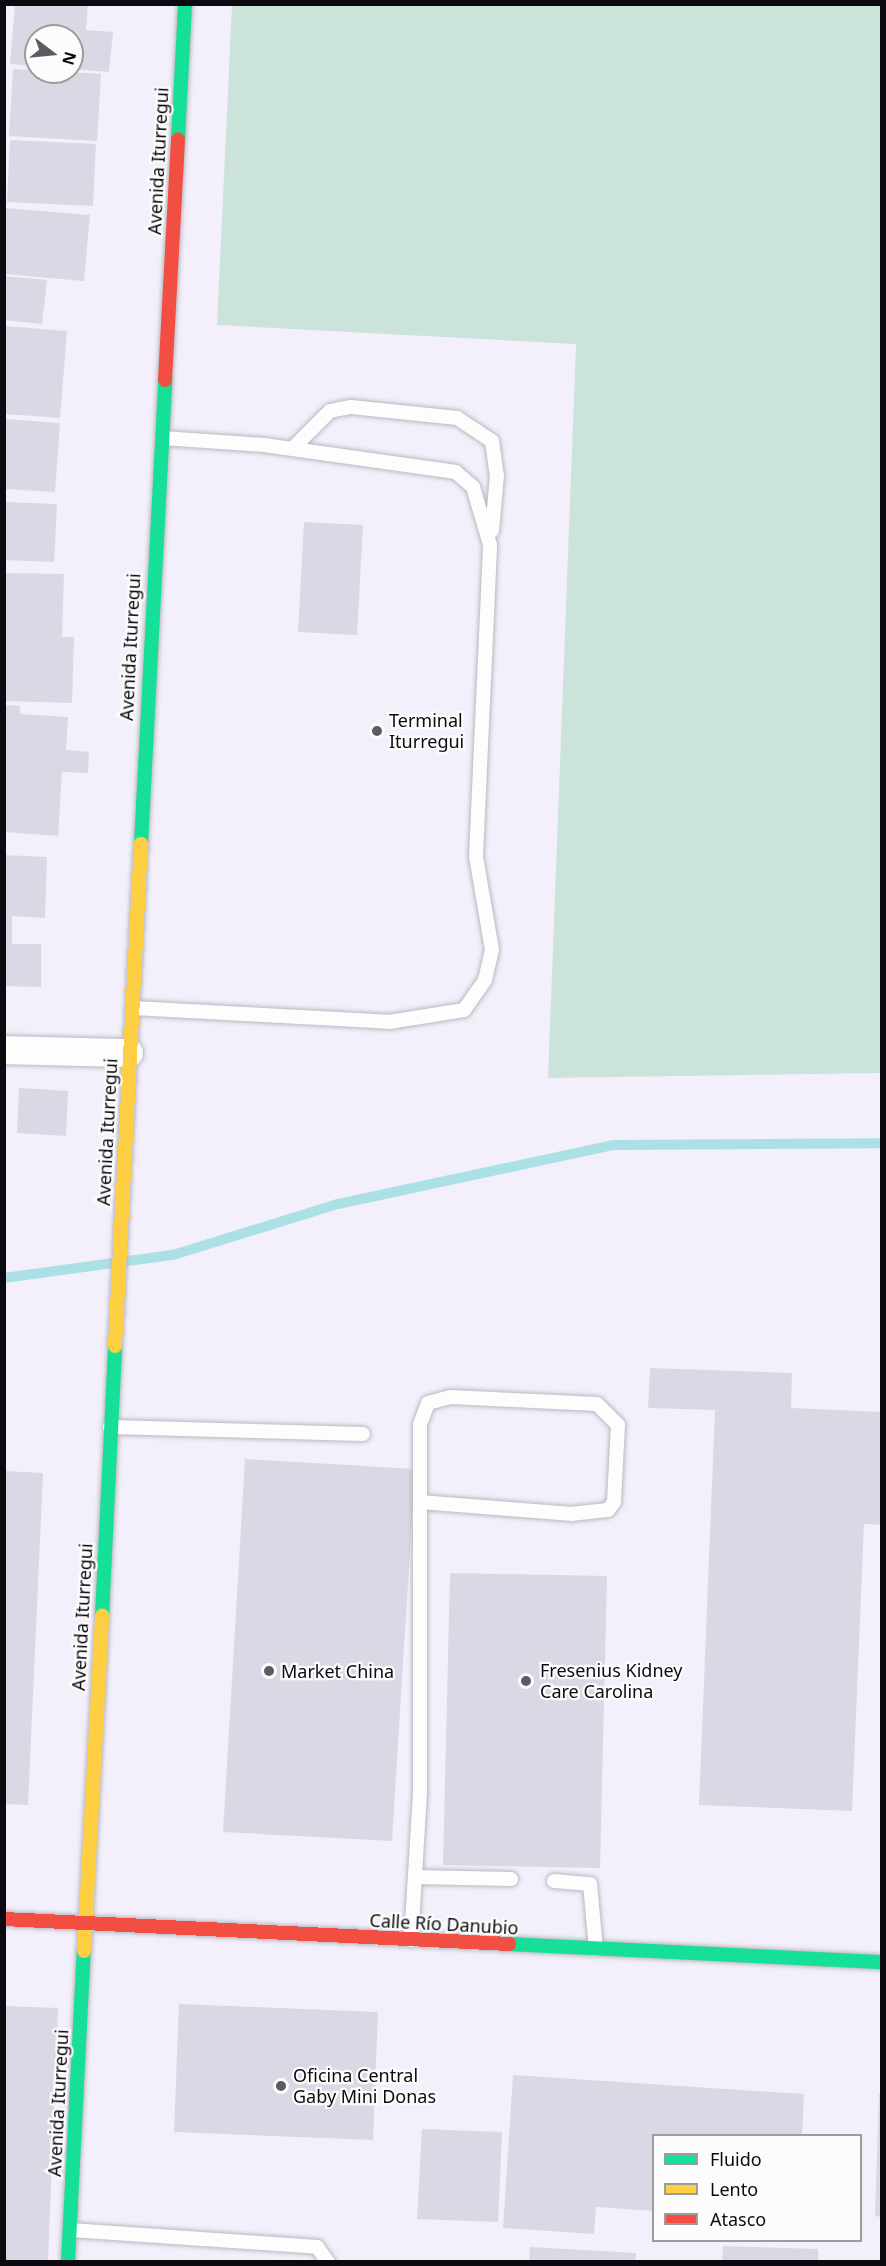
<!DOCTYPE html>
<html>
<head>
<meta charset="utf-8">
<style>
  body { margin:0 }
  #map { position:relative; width:886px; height:2266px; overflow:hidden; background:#f3f0fb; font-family:"Noto Sans",sans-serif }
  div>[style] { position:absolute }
  .green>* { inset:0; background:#cce3db }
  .stream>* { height:10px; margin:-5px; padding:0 5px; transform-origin:5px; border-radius:5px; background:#abe1e4 }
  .building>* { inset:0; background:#dbd7e5 }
  .roads { filter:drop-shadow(0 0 2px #bab8c1) drop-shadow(0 0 2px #bab8c1) }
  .lane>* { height:14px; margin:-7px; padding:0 7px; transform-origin:7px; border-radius:7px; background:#fdfdfe }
  .street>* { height:28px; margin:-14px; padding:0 14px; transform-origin:14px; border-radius:14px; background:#fdfdfe }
  .fast>* { height:14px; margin:-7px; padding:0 7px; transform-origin:7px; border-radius:7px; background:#16e098 }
  .slow>* { height:14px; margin:-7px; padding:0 7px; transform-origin:7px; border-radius:7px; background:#ffcf43 }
  .jam>* { height:14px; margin:-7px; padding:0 7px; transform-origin:7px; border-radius:7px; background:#f24e42 }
  .dots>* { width:16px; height:16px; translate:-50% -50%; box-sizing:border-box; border:3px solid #fcfcfc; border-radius:50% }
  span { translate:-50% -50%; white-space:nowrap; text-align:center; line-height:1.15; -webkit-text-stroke:4.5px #fcfcfc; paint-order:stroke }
  .street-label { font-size:18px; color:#0c0a11 }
  .poi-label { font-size:18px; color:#0c0a11 }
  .left { translate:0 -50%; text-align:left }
  .frame { position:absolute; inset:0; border:6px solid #0c0a11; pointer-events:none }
  .legend { position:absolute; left:652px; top:2134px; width:210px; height:108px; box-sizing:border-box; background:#fcfcfc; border:2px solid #9c9b9e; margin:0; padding:8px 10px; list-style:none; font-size:18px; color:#0c0a11 }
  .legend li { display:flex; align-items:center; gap:12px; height:30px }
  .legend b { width:30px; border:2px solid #9c9b9e }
  .north { position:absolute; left:24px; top:24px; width:60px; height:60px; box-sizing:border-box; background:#fcfcfc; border:2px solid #9c9b9e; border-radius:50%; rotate:106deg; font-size:16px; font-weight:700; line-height:24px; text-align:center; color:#0c0a11 }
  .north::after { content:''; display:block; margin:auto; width:21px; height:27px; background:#5d5a63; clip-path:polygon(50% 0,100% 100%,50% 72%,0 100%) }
</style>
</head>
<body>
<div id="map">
  <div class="green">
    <i style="clip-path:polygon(232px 5px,881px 5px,881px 1073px,548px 1078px,576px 344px,217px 325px)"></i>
  </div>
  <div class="stream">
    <i style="left:4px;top:1278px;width:171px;rotate:-7.8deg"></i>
    <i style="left:173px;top:1255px;width:173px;rotate:-17.2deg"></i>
    <i style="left:338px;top:1204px;width:282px;rotate:-12.1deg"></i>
    <i style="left:614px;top:1145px;width:268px;rotate:-0.4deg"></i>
  </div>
  <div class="building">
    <i style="clip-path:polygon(15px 4px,88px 4px,86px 30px,113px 32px,109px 72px,72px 69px,72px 36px,36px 36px,36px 66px,10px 64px)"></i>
    <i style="clip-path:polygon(13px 69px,101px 74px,97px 141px,9px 136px)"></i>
    <i style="clip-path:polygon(10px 140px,96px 144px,93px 206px,7px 202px)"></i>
    <i style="clip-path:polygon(6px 208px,90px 215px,84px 281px,4px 274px)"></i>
    <i style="clip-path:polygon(4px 276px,47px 280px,42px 324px,4px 320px)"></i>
    <i style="clip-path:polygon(5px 326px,67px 331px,60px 418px,5px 414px)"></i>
    <i style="clip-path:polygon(4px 419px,60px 423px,55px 492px,4px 489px)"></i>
    <i style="clip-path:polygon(4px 502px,57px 504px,54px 562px,4px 560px)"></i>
    <i style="clip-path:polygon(304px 522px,363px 525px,357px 635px,298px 632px)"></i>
    <i style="clip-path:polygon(4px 573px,64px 574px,62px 637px,74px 637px,72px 703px,4px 701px)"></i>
    <i style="clip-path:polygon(4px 705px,20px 706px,20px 714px,68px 717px,66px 750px,89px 752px,88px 773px,62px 772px,58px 836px,4px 832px)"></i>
    <i style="clip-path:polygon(4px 855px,47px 857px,45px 918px,12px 916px,12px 944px,41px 944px,41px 987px,4px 986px)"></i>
    <i style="clip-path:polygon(19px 1088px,68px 1091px,66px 1136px,17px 1133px)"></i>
    <i style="clip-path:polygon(650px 1368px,792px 1373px,791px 1408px,882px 1412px,882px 1525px,864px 1524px,852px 1811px,699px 1805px,715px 1410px,648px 1408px)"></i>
    <i style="clip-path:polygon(245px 1459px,415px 1469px,392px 1841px,223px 1832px)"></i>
    <i style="clip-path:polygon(5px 1471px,43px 1473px,28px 1805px,5px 1804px)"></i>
    <i style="clip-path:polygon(450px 1573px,607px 1576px,600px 1868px,443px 1865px)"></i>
    <i style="clip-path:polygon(179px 2004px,378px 2012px,373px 2140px,174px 2132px)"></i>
    <i style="clip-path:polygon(4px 2006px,58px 2008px,48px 2262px,4px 2262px)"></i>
    <i style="clip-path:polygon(513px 2075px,804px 2094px,802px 2136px,654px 2136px,654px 2211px,596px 2207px,594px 2234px,503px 2228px)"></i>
    <i style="clip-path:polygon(879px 2094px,882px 2094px,882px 2217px,875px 2216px)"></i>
    <i style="clip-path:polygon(422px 2129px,502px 2132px,498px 2222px,417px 2219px)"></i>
    <i style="clip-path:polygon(723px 2246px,818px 2249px,818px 2262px,722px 2262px)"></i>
    <i style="clip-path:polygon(530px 2247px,636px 2253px,635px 2262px,529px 2262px)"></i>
  </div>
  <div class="roads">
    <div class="lane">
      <i style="left:293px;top:448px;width:52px;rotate:-45deg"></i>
      <i style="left:330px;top:411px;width:21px;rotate:-11deg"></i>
      <i style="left:351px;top:407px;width:107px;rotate:5.9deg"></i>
      <i style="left:457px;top:418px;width:42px;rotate:33.3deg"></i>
      <i style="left:492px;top:441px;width:34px;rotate:82deg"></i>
      <i style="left:497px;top:475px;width:56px;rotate:95.1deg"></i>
      <i style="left:133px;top:1008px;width:256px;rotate:3.1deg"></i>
      <i style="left:389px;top:1022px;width:76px;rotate:-9.1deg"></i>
      <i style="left:464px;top:1010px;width:37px;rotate:-55deg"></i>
      <i style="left:485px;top:980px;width:31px;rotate:-77deg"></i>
      <i style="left:492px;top:950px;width:95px;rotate:-99.7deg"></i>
      <i style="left:476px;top:856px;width:311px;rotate:-87.4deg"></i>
      <i style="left:490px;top:545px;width:60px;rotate:-106.3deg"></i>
      <i style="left:473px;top:487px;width:23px;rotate:-139deg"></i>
      <i style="left:456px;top:472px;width:194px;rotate:-172deg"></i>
      <i style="left:264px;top:445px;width:102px;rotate:-176.1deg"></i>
      <i style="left:110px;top:1427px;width:253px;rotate:1.6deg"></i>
      <i style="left:415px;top:1877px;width:96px;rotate:1.2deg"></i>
      <i style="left:554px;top:1881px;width:36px;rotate:5deg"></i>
      <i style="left:590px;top:1884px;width:65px;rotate:84.7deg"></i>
      <i style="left:411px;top:1940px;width:148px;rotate:-86.5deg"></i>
      <i style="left:420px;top:1792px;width:368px;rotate:-90deg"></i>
      <i style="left:420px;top:1424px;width:22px;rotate:-69deg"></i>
      <i style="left:428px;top:1403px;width:23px;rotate:-15deg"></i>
      <i style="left:450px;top:1397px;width:147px;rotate:2.7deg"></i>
      <i style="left:597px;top:1404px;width:30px;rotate:45deg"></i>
      <i style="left:618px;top:1425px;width:77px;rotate:93deg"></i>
      <i style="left:614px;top:1502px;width:10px;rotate:127deg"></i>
      <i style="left:608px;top:1510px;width:36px;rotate:174deg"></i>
      <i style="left:572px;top:1514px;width:152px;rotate:-175.5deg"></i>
      <i style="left:70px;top:2230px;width:248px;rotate:3.9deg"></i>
      <i style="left:317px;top:2247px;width:19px;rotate:54deg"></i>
    </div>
    <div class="street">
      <i style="left:4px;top:1050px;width:125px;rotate:1.4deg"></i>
    </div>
    <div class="fast">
      <i style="left:178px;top:139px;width:135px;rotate:-87deg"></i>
      <i style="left:141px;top:844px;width:465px;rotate:-87deg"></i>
      <i style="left:102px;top:1615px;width:269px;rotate:-87.2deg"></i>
      <i style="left:509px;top:1944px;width:373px;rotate:2.8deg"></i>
      <i style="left:68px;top:2262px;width:311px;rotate:-87.1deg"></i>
    </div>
    <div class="slow">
      <i style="left:115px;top:1346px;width:503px;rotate:-87.04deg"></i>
      <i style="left:84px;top:1951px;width:336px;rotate:-86.9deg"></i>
    </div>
    <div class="jam">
      <i style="left:165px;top:380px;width:241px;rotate:-86.9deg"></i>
      <i style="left:4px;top:1919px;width:506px;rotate:2.83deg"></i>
    </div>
  </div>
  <div class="dots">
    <i style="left:377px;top:731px;background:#5d5a63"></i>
    <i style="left:269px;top:1671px;background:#5d5a63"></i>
    <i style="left:526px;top:1681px;background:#5d5a63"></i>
    <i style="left:281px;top:2086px;background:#5d5a63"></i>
  </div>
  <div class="street-label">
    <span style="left:158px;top:161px;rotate:-87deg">Avenida Iturregui</span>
    <span style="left:130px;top:647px;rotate:-87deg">Avenida Iturregui</span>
    <span style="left:107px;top:1132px;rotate:-87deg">Avenida Iturregui</span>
    <span style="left:82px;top:1617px;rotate:-87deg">Avenida Iturregui</span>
    <span style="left:444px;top:1924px;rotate:3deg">Calle Río Danubio</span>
    <span style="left:58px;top:2103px;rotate:-87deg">Avenida Iturregui</span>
  </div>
  <div class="poi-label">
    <span class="left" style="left:389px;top:731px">Terminal<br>Iturregui</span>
    <span class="left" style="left:281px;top:1671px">Market China</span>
    <span class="left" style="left:540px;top:1681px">Fresenius Kidney<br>Care Carolina</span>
    <span class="left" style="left:293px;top:2086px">Oficina Central<br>Gaby Mini Donas</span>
  </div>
  <div class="frame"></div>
  <ul class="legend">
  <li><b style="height:8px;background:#16e098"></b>Fluido</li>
  <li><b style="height:8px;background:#ffcf43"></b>Lento</li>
  <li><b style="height:8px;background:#f24e42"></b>Atasco</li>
  </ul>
  <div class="north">N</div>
</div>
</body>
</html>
